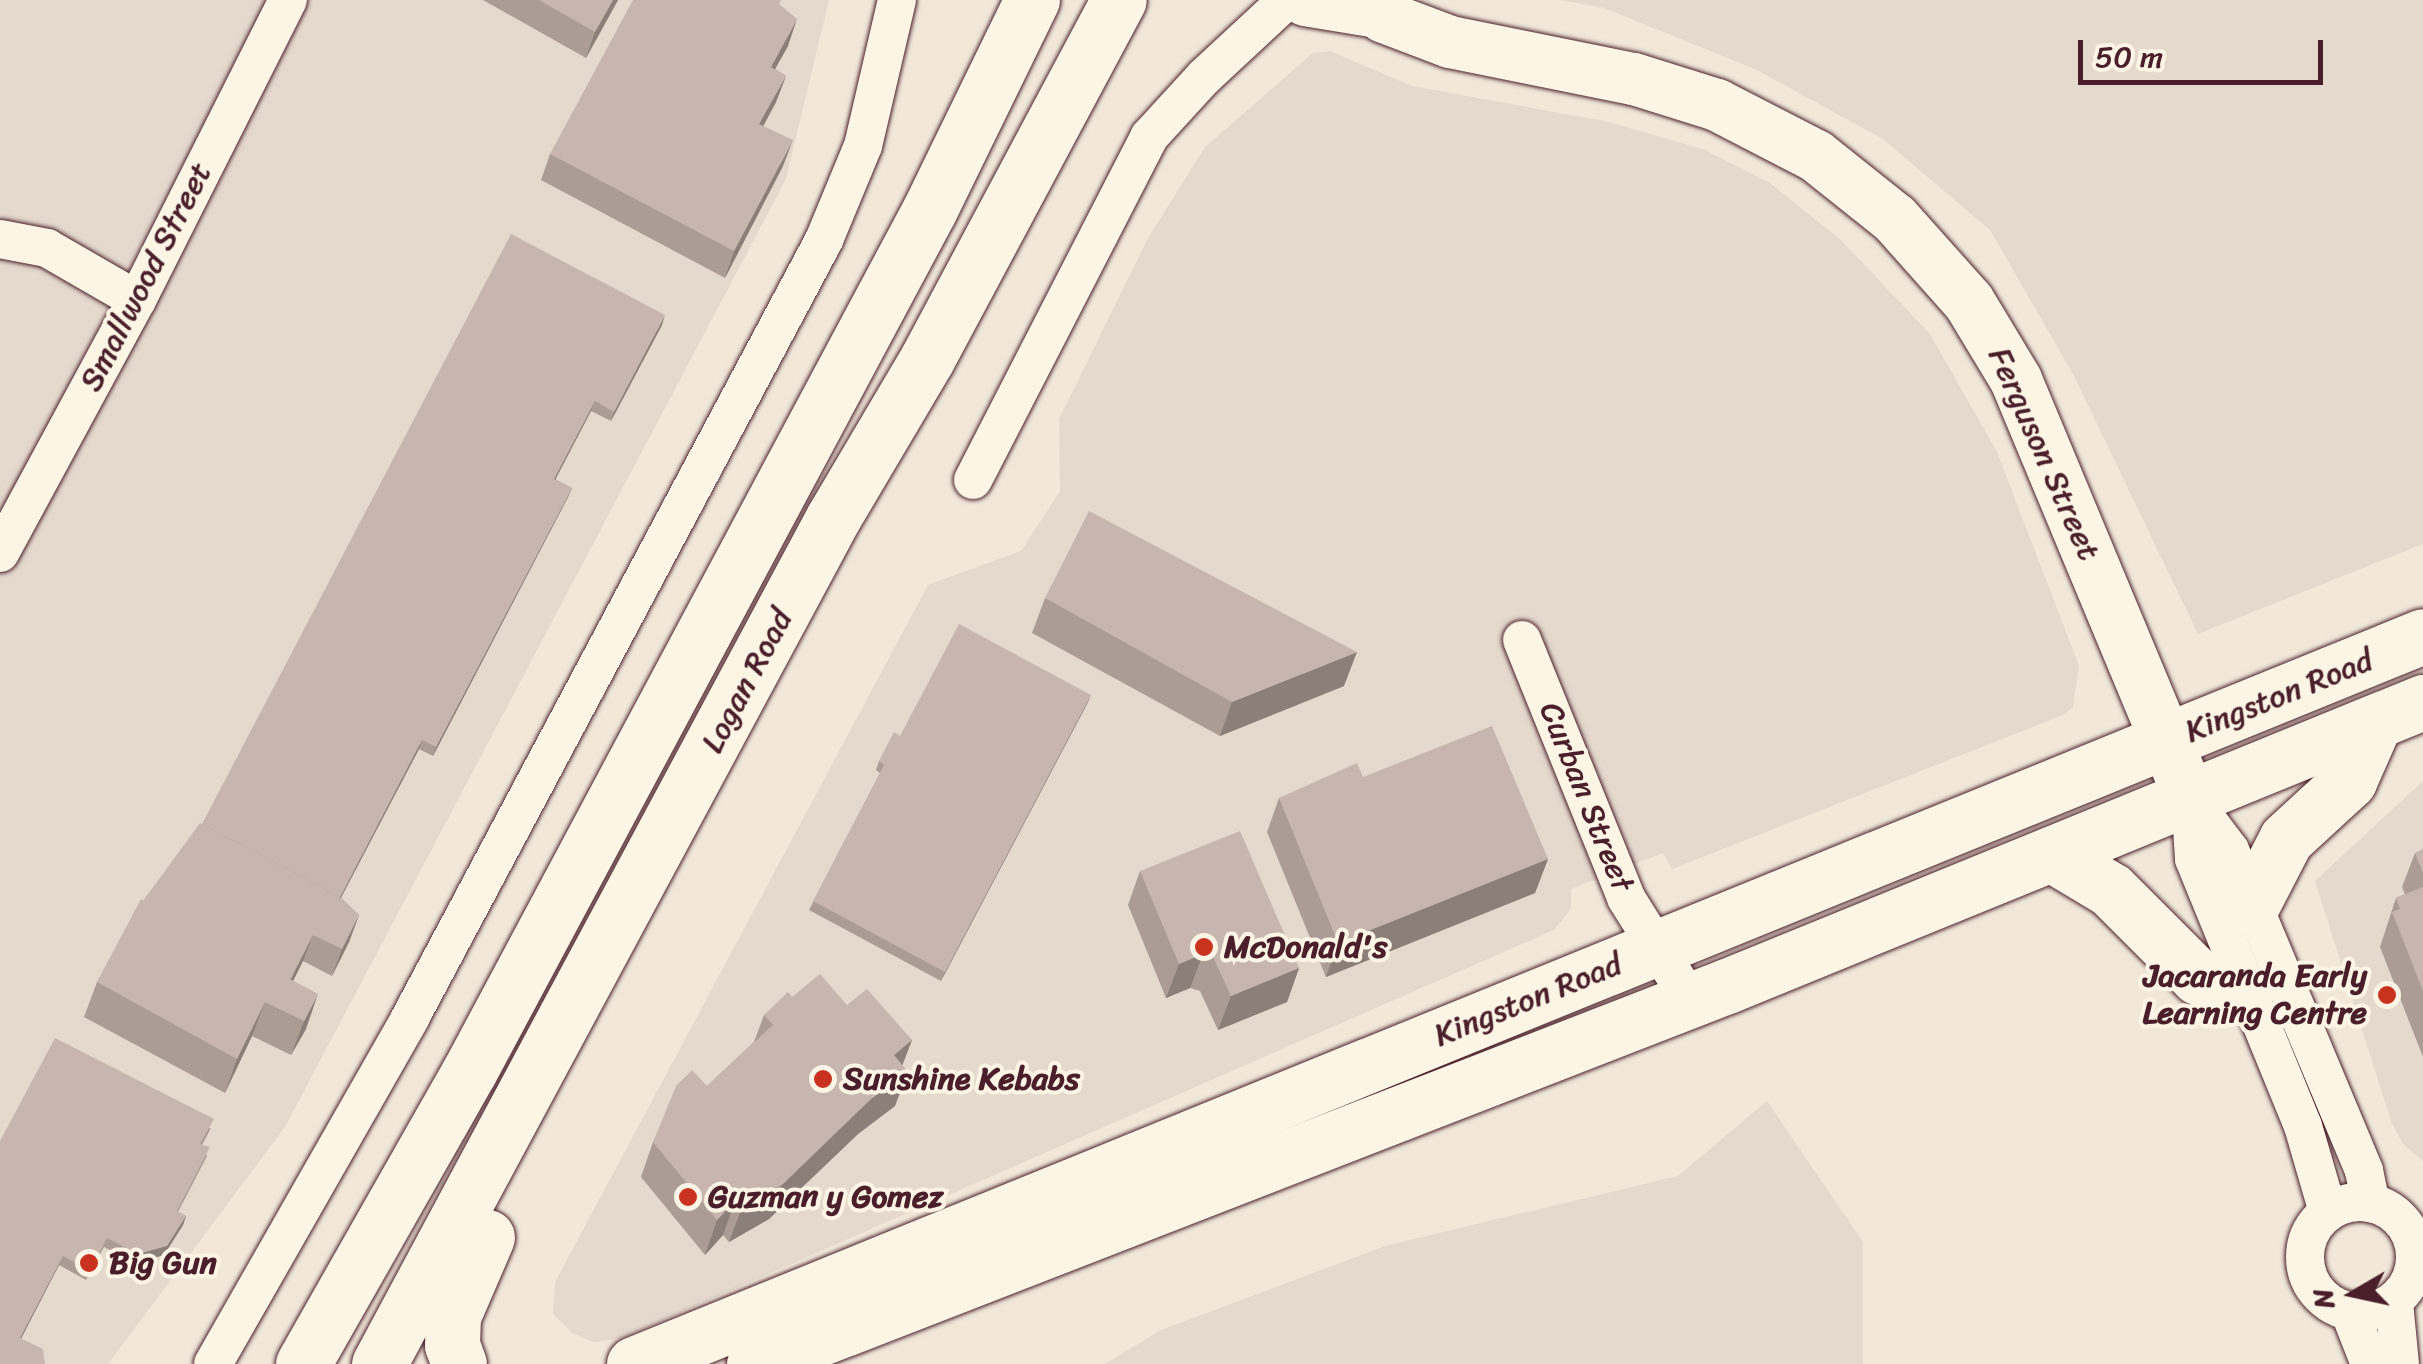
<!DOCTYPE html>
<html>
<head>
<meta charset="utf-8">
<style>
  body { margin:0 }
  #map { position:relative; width:2423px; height:1364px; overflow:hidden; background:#f1e8da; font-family:Sriracha,sans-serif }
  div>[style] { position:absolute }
  .built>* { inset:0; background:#e4d9cd }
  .roads { filter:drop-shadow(0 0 2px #4a1f2b) drop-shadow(0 0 2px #4a1f2b) }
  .street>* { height:38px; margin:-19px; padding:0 19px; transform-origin:19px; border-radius:19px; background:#fcf5e5 }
  .street>.ring { margin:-19px; padding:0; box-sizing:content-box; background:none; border:38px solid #fcf5e5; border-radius:50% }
  .secondary>* { height:52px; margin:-26px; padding:0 26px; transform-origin:26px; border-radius:26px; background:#fcf5e5 }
  .primary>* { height:55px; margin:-27.5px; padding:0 27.5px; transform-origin:27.5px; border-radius:27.5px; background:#fcf5e5 }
  .wall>* { inset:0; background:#ab9d96 }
  .shaded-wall>* { inset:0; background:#8b7f7a }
  .building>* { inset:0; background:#c7b6af }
  .dots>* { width:28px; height:28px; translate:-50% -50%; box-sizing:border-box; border:5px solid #fcf5e5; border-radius:50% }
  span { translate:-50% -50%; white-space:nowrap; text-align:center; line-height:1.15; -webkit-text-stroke:8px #fcf5e5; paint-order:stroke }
  .street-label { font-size:32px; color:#4a1f2b }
  .poi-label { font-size:32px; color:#4a1f2b; font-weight:700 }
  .left { translate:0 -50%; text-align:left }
  .right { translate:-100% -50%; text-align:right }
  .north { position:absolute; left:2303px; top:1244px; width:100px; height:100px; -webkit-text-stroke:8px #fcf5e5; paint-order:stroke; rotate:261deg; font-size:28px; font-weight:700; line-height:40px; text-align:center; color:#4a1f2b }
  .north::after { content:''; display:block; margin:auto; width:35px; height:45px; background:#4a1f2b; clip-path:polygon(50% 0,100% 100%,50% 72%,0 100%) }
  .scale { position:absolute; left:2078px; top:40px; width:245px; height:45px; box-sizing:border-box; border:5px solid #4a1f2b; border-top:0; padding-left:12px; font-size:30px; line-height:35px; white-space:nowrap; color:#4a1f2b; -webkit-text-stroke:8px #fcf5e5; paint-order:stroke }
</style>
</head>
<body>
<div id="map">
  <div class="built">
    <i style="clip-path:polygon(0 0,829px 0,786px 179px,285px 1127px,108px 1364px,0 1364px)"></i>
    <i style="clip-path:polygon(1561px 0,2423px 0,2423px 544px,2198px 634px,2073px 374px,1990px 230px,1883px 139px,1755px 69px,1604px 8px)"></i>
    <i style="clip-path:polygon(1330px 51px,1412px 86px,1609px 122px,1705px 150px,1770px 183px,1841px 240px,1930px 334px,1997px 452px,2079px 666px,2073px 707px,2063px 715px,1672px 869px,1663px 853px,1571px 889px,1571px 909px,1554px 930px,622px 1338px,594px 1342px,572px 1333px,553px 1314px,555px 1282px,928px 585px,1021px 551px,1060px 491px,1059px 419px,1148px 238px,1205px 147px,1313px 53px)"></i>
    <i style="clip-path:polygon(2423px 781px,2423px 1161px,2403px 1144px,2391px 1121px,2315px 881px)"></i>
    <i style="clip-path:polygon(1767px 1101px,1863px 1242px,1863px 1364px,1105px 1364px,1161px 1330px,1388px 1245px,1678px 1176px)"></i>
  </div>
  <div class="roads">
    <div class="street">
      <i style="left:0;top:239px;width:48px;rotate:10.8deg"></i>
      <i style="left:47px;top:248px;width:104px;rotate:30deg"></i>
      <i style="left:973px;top:480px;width:386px;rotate:-62.8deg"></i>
      <i style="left:1149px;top:137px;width:81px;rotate:-47.5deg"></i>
      <i style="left:1204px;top:77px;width:113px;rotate:-42.9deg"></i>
      <i style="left:0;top:553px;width:288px;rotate:-61.6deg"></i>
      <i style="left:137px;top:300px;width:336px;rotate:-63.3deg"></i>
      <i style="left:1522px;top:640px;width:278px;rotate:68deg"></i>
      <i style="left:1626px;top:898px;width:120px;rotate:57.9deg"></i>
      <i style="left:2190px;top:797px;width:66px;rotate:53deg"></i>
      <i style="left:2230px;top:850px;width:348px;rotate:67.3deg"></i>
      <i style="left:2364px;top:1171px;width:33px;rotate:78deg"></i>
      <i style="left:2190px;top:797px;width:62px;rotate:86.3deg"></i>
      <i style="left:2194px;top:859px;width:288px;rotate:67.8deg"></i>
      <i style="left:2303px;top:1126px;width:90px;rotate:73.8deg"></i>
      <i class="ring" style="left:2305px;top:1202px;width:72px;height:72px"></i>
      <i style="left:2394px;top:1302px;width:62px;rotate:84.5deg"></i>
      <i style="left:2350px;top:1313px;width:55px;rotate:68.6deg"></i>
      <i style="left:213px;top:1364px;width:398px;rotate:-60.3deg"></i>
      <i style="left:410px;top:1018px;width:881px;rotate:-61.98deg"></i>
      <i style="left:824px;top:240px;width:102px;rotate:-67.5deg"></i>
      <i style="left:863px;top:146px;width:150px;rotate:-76.9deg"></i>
    </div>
    <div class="secondary">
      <i style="left:1305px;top:0;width:68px;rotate:9.3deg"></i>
      <i style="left:1361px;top:0;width:29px;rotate:36deg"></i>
      <i style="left:1384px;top:17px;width:71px;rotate:20.7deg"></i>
      <i style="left:1450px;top:42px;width:188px;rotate:11.4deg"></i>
      <i style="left:1634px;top:79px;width:87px;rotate:17.4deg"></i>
      <i style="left:1717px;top:105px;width:111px;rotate:27.3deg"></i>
      <i style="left:1816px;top:156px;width:101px;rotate:38.6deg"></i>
      <i style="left:1895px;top:219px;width:111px;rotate:48.3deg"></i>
      <i style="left:1969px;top:302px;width:91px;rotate:58.9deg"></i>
      <i style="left:2016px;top:380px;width:452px;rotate:67.4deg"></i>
    </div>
    <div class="primary">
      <i style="left:2051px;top:854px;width:70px;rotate:31deg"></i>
      <i style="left:2111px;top:890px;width:123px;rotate:45deg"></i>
      <i style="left:2198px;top:977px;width:50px;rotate:17.4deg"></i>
      <i style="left:2252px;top:905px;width:74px;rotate:-62.7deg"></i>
      <i style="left:2286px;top:839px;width:86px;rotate:-42.6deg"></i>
      <i style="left:2349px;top:781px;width:64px;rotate:-66.2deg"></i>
      <i style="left:303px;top:1364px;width:336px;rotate:-60.4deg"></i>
      <i style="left:469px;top:1072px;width:976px;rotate:-61.89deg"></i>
      <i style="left:929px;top:211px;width:235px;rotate:-64deg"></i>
      <i style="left:379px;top:1364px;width:960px;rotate:-61.78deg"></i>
      <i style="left:833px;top:518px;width:185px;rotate:-59.4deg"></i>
      <i style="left:927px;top:359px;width:407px;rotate:-61.9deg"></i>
      <i style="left:459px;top:1364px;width:20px;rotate:-110deg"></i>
      <i style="left:452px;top:1345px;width:29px;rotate:-88deg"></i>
      <i style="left:453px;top:1316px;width:86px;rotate:-66.7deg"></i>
      <i style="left:634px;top:1364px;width:1931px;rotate:-22.14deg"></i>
      <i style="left:754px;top:1364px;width:1044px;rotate:-21.23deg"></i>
      <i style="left:1727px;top:986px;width:752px;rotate:-22.2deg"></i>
    </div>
  </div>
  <div class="wall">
    <i style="clip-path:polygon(483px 0,618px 0,586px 58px)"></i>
    <i style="clip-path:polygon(781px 7px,788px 46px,775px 69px,786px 76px,776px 102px,763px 126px,783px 166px,725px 278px,541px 180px,550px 154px)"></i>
    <i style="clip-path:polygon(662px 325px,611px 421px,591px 411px,555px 479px,572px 488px,568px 497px,433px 756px,419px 749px,341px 898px,359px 915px,349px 942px,332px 976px,303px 961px,293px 981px,306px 1029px,291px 1055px,252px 1036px,225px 1093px,84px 1017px,97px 982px,143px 901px,202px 824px)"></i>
    <i style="clip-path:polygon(1045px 598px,1344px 686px,1220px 736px,1032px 633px)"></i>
    <i style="clip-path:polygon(1091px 695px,1087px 704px,941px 981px,809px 910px,880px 773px,876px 770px,879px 761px,900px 736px)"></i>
    <i style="clip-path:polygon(1363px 777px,1548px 859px,1535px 893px,1326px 977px,1267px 832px,1279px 798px)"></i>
    <i style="clip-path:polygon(2423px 848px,2423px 1057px,2380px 947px,2396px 898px,2405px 894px,2402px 887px,2415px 853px,2422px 850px)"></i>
    <i style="clip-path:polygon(1140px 871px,1299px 968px,1287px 1002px,1218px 1030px,1200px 991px,1190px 988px,1166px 998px,1128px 905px)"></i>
    <i style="clip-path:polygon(792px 997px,847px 1005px,912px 1040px,902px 1065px,895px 1106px,858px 1134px,769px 1219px,729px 1242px,723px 1235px,705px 1255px,641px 1177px,653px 1142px,707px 1086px,754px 1042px,764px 1015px)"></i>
    <i style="clip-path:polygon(211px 1128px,202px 1145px,207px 1156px,178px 1212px,186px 1216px,183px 1225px,164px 1255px,135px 1263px,104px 1247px,86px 1280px,59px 1265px,21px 1339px,0 1364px,0 1141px)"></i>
  </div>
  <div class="shaded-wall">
    <i style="clip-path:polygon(613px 0,618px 0,586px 58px,595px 32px)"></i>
    <i style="clip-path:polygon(797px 19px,788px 46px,761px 94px,771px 67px)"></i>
    <i style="clip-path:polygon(786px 76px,776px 102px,750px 151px,759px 124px)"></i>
    <i style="clip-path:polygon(793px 140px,783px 166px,725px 278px,734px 251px)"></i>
    <i style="clip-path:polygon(665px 315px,662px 325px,611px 421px,614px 412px)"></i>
    <i style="clip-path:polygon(595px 401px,591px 411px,551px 488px,554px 479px)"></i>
    <i style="clip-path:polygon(572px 488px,568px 497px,433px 756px,436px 747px)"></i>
    <i style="clip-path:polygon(1357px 652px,1344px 686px,1220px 736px,1232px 702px)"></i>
    <i style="clip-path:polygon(1091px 695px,1087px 704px,941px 981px,945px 972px)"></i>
    <i style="clip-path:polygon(422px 740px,419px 749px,328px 922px,332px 913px)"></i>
    <i style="clip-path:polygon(1548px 859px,1535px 893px,1326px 977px,1338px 943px)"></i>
    <i style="clip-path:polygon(359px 915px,349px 942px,332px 976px,342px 949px)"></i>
    <i style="clip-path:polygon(313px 935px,303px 961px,277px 1013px,287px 987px)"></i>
    <i style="clip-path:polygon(1203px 954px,1190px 988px,1166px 998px,1179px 964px)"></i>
    <i style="clip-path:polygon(1299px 968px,1287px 1002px,1218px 1030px,1231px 996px)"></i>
    <i style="clip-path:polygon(318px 994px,306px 1029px,291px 1055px,304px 1021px)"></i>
    <i style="clip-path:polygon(265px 1002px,252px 1036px,225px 1093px,237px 1059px)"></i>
    <i style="clip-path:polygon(912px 1040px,899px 1074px,894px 1055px)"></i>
    <i style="clip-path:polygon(908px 1072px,895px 1106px,858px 1134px,769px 1219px,729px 1242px,742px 1207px,871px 1099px)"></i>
    <i style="clip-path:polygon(735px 1201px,723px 1235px,705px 1255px,717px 1220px)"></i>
    <i style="clip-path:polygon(186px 1216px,183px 1225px,164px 1255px,135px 1263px,138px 1254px)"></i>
    <i style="clip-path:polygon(63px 1256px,59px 1265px,16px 1348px,20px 1338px)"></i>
  </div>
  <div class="building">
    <i style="clip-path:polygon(539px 0,613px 0,595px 32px)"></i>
    <i style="clip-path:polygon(633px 0,781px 0,779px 4px,797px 19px,771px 67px,786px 76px,759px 124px,793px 140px,734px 251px,550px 154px)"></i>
    <i style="clip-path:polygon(511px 234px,665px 315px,614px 412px,595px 401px,554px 479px,572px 488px,436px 747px,422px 740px,340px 897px,202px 824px)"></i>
    <i style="clip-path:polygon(1089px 511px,1357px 652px,1232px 702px,1045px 598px)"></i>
    <i style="clip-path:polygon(959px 624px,1091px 695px,945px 972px,813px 901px,884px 765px,879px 761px,894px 732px,900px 736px)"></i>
    <i style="clip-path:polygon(1492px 726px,1548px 859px,1338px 943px,1279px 798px,1357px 763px,1363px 777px)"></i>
    <i style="clip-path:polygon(200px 823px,338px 896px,359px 915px,342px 949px,313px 935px,290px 980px,143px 901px)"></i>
    <i style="clip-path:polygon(1240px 831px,1299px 968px,1231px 996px,1213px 957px,1203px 954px,1179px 964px,1140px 871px)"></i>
    <i style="clip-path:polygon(2423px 849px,2423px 873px,2415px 853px)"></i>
    <i style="clip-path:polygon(2423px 887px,2423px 991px,2392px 912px,2400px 909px,2396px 898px)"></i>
    <i style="clip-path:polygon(141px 899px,318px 994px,304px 1021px,265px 1002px,237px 1059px,97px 982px)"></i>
    <i style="clip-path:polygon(820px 974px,847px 1005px,867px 989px,912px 1040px,894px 1055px,908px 1072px,871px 1099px,782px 1185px,742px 1207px,735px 1201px,717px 1220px,653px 1142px,676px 1086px,692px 1070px,707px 1086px,773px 1025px,764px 1015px,788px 992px,792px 997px)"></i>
    <i style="clip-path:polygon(55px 1038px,214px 1119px,200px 1144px,210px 1147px,177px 1211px,186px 1216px,167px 1246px,138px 1254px,107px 1238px,90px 1271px,63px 1256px,20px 1338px,43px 1349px,45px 1364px,0 1364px,0 1141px)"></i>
  </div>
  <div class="dots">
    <i style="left:1204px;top:947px;background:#c8321e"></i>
    <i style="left:2387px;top:995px;background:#c8321e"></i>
    <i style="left:823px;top:1079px;background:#c8321e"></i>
    <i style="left:688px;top:1197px;background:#c8321e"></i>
    <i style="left:89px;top:1263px;background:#c8321e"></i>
  </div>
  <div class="street-label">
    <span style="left:146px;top:277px;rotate:-63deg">Smallwood Street</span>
    <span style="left:2044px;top:454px;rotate:66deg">Ferguson Street</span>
    <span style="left:747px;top:681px;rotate:-62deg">Logan Road</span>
    <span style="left:2279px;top:696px;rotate:-22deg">Kingston Road</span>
    <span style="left:1586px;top:797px;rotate:68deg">Curban Street</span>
    <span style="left:1528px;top:1000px;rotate:-22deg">Kingston Road</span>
  </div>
  <div class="poi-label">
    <span class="left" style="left:1224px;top:947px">McDonald's</span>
    <span class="right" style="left:2367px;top:995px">Jacaranda Early<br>Learning Centre</span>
    <span class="left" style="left:843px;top:1079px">Sunshine Kebabs</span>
    <span class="left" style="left:708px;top:1197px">Guzman y Gomez</span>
    <span class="left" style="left:109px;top:1263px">Big Gun</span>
  </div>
  <div class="north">N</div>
  <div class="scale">50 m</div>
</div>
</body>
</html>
